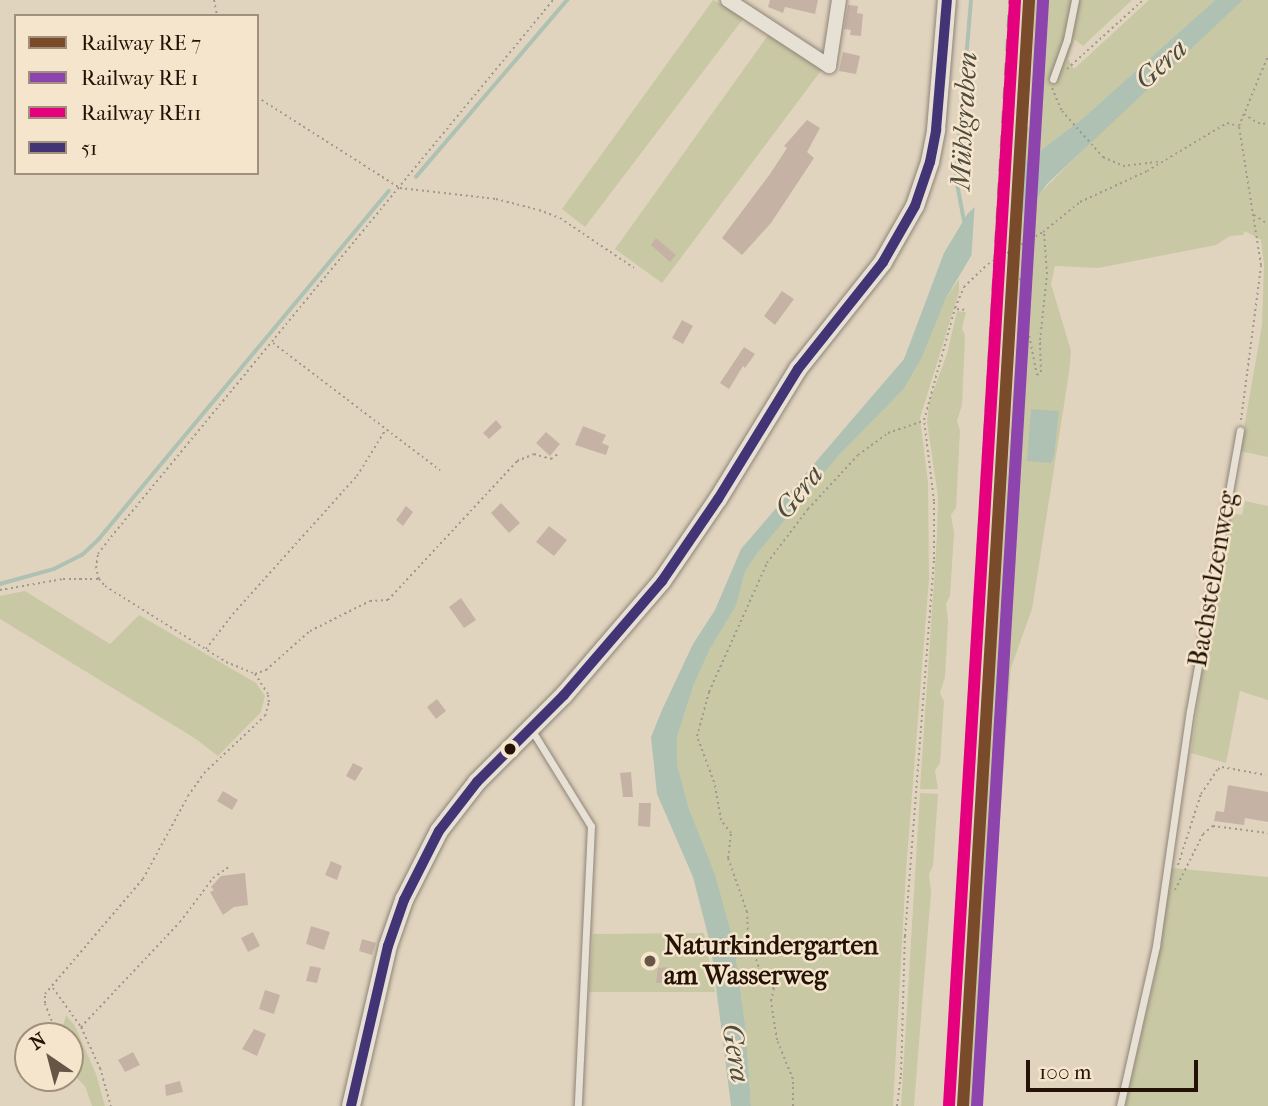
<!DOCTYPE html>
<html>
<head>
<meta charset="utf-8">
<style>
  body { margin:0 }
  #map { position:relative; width:1268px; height:1106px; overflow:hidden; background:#e1d4bf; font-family:"IM FELL French Canon",serif }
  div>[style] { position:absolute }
  .green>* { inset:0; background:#c9c8a4 }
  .water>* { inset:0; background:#afc1b3 }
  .pier>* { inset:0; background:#e1d4bf }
  .stream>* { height:3.5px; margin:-1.75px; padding:0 1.75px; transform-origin:1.75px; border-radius:1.75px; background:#afc1b3 }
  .building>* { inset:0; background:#c6b2a5 }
  .path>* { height:2px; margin-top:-1px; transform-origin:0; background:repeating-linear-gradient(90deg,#a09990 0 2px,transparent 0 5.5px) }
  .roads { filter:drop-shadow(0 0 2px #8e8477) drop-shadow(0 0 2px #8e8477) }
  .service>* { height:7px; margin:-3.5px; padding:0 3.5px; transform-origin:3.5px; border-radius:3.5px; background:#e7e0d5 }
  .minor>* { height:14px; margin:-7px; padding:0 7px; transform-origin:7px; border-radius:7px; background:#e7e0d5 }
  .tertiary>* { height:18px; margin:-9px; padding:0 9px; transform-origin:9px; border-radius:9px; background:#e7e0d5 }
  .rail>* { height:3.5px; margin-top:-1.75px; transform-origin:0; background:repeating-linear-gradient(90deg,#a09990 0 12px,transparent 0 24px) }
  .bus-1>* { height:10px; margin:-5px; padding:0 5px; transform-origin:5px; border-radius:5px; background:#423475 }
  .rail-1>* { height:12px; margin:-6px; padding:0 6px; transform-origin:6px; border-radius:6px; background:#7a4b2a }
  .rail-2>* { height:12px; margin:-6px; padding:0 6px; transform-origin:6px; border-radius:6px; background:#8e44ad }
  .rail-3>* { height:12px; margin:-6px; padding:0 6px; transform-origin:6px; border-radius:6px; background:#e5007d }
  .dots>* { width:19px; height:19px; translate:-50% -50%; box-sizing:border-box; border:4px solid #f5e5cc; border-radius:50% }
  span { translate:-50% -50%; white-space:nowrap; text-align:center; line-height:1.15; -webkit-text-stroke:5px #f5e5cc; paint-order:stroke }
  .street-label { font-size:26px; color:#231205 }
  .poi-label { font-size:26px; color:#231205; font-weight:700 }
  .left { translate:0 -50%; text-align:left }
  .water-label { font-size:28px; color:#4d4c40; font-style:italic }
  .legend { position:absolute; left:14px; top:14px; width:245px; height:161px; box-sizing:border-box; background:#f5e5cc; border:2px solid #a1917c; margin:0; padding:9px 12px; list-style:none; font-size:21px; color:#231205 }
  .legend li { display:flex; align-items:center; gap:14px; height:35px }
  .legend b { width:35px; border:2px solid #a1917c }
  .north { position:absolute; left:14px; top:1022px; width:70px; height:70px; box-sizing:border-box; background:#f5e5cc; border:2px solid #a1917c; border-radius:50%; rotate:325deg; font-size:19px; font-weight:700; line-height:28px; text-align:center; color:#231205 }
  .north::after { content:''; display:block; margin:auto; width:24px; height:32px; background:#665646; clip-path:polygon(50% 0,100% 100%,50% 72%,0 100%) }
  .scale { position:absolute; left:1026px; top:1060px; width:172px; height:32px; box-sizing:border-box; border:4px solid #231205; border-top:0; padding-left:9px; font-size:21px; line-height:24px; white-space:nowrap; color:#231205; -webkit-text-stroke:5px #f5e5cc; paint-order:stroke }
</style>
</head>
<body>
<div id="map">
  <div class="green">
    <i style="clip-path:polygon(713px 0,746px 15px,585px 227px,562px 209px)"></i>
    <i style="clip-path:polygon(1035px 0,1132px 0,1083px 46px,1074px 39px,1068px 59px,1074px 69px,1149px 0,1215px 0,1082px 119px,1024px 163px,1025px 127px,1029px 127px)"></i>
    <i style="clip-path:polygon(1243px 0,1268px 0,1268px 457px,1240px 451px,1262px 325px,1264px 265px,1261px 240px,1245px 231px,1243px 235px,1230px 236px,1216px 245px,1098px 268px,1055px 266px,1051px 284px,1071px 351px,1069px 373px,1032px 609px,1011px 668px,987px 998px,982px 1106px,969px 1106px,976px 955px,1017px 326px,1020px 213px,1130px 103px)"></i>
    <i style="clip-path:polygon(769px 34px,823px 68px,662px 283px,615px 249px)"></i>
    <i style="clip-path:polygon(959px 279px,959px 292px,920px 418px,928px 482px,929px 579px,906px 871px,893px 1106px,751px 1106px,746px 1031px,734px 944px,689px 809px,677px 764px,677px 737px,694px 684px,710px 649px,736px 606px,745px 572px,756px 555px,839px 455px,903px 390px,945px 300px)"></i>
    <i style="clip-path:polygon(957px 311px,966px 312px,962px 328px,965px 336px,962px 405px,957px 421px,960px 430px,956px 508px,951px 515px,954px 533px,950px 596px,946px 604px,948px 621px,945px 677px,940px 693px,944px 701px,940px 763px,935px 771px,938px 789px,920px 789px,937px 535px,938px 497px,927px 422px,929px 402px,947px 354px)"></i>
    <i style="clip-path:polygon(1245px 501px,1268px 506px,1268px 700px,1240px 691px,1226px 763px,1191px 753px,1207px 637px,1230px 513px,1242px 515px)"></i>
    <i style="clip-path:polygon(25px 591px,110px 644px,139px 615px,256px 683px,265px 696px,261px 712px,218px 756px,196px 739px,0 619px,0 596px)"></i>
    <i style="clip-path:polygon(920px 793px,938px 794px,933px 866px,929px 874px,931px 892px,914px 1106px,901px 1106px)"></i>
    <i style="clip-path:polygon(1172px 868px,1268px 877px,1268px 1106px,1125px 1106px,1155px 976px)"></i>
    <i style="clip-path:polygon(704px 933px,715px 992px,589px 992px,593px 934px)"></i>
    <i style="clip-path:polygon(66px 1015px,75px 1026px,96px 1074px,105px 1106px,92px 1106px,85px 1086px,74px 1075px,70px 1063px,70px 1036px,61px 1034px)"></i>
  </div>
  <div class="water">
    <i style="clip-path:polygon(1215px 0,1243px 0,1047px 184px,1033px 203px,971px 256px,945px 300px,922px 357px,903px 390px,839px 455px,756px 555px,745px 572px,736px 606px,710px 649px,694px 684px,677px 737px,677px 764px,689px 809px,715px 875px,734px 944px,746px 1031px,751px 1106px,731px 1106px,711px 947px,693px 877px,657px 794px,651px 737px,662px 710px,693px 644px,715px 610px,741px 549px,904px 359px,944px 253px,968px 213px,1024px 163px,1082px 119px)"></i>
    <i style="clip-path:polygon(1031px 409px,1059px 411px,1054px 457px,1051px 463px,1027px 461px)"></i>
  </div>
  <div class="pier">
    <i style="clip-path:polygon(1023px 159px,1020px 218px,971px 263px,975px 201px)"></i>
  </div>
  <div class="stream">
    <i style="left:416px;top:177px;width:233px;rotate:-49.5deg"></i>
    <i style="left:964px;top:221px;width:43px;rotate:-100.8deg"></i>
    <i style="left:956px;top:179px;width:180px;rotate:-85.2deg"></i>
    <i style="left:0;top:584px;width:56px;rotate:-15.5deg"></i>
    <i style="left:54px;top:569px;width:31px;rotate:-27deg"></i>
    <i style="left:82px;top:555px;width:22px;rotate:-43deg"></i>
    <i style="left:98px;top:540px;width:454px;rotate:-50.2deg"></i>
  </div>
  <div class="building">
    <i style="clip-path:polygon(770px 0,818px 0,815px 14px,785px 7px,783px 13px,768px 7px)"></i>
    <i style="clip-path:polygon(848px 5px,858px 6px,857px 13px,863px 14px,861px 36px,850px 35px,851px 30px,844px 29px)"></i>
    <i style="clip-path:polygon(843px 52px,860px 56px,856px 74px,839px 71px)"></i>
    <i style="clip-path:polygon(807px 120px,820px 128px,807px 152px,814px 158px,771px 223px,742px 255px,722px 238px,770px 174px,787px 148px,784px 146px)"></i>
    <i style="clip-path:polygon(656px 238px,676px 255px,670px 262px,651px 245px)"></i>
    <i style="clip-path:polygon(782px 291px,794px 299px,775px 325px,764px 316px)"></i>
    <i style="clip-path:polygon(682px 320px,693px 326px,683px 344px,672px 338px)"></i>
    <i style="clip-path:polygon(744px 347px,755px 354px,745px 368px,743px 366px,729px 389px,720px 383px)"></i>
    <i style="clip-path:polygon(496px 420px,502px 427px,489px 439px,483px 433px)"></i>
    <i style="clip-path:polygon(583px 426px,606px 435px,602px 443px,609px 446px,606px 455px,575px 445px)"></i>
    <i style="clip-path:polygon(546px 432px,560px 444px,550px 456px,536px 443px)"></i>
    <i style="clip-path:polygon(501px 503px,520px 523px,509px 533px,491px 513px)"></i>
    <i style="clip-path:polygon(406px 506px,413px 512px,403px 526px,396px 520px)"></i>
    <i style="clip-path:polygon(549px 526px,567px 540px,554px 556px,536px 542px)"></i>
    <i style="clip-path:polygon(461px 598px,476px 620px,464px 628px,449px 607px)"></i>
    <i style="clip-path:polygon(437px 699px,446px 711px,436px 719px,427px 707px)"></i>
    <i style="clip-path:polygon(353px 763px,363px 768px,355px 781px,346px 776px)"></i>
    <i style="clip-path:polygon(631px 772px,633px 797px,623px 797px,620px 773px)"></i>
    <i style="clip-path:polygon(1228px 785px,1268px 792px,1268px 822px,1245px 818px,1244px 825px,1214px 821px,1216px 811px,1224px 812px)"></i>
    <i style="clip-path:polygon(223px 791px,238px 800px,232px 810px,217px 801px)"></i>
    <i style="clip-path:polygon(639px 803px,651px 803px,650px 827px,638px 826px)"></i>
    <i style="clip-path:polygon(331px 861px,342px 866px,337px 880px,325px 875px)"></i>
    <i style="clip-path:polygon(245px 873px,248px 905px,234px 907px,223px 915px,210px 892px,214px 890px,211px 887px,221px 876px)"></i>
    <i style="clip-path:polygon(311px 926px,330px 932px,324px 950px,306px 944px)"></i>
    <i style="clip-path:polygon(253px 932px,260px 946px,248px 952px,241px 938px)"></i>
    <i style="clip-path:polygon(362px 939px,376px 943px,372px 955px,359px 951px)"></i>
    <i style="clip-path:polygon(310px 966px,321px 968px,317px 983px,306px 981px)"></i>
    <i style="clip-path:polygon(667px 967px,667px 983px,656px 983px,658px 968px)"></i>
    <i style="clip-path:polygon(265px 990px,280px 995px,274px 1014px,259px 1009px)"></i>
    <i style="clip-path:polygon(254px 1029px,266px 1034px,257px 1056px,242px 1049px)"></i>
    <i style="clip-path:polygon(133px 1052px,140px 1065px,125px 1072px,118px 1060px)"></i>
    <i style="clip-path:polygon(180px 1081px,183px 1092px,166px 1096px,165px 1085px)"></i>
  </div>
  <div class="path">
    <i style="left:214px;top:0;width:16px;rotate:79deg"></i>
    <i style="left:1067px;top:69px;width:103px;rotate:-42.2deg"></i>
    <i style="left:1043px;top:78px;width:78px;rotate:-87.1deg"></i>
    <i style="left:1052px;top:88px;width:25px;rotate:67deg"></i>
    <i style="left:1062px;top:111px;width:62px;rotate:48.3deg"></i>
    <i style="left:1103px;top:157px;width:22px;rotate:24deg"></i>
    <i style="left:1123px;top:166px;width:35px;rotate:-7deg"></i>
    <i style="left:257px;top:97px;width:169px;rotate:32.5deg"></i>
    <i style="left:400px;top:188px;width:97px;rotate:6.5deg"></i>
    <i style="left:496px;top:199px;width:44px;rotate:14.3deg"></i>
    <i style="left:539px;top:210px;width:22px;rotate:21deg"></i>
    <i style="left:560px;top:218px;width:89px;rotate:34deg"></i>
    <i style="left:1244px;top:114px;width:17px;rotate:33deg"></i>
    <i style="left:1258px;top:123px;width:10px;rotate:6deg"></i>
    <i style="left:1254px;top:215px;width:17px;rotate:33deg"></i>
    <i style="left:1019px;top:279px;width:5px;rotate:11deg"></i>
    <i style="left:1024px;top:280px;width:45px;rotate:86.2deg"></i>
    <i style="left:1027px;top:325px;width:51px;rotate:78.7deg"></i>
    <i style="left:1037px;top:375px;width:5px;rotate:-37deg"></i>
    <i style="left:1041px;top:372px;width:32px;rotate:-92deg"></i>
    <i style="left:1040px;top:340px;width:66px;rotate:-83.9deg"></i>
    <i style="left:1047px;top:274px;width:41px;rotate:-94.2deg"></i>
    <i style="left:957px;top:309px;width:10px;rotate:6deg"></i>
    <i style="left:273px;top:343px;width:210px;rotate:37.3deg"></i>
    <i style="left:1241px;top:420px;width:156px;rotate:-82.6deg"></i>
    <i style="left:1261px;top:265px;width:141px;rotate:-99deg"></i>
    <i style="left:1239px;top:126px;width:76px;rotate:-67.5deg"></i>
    <i style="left:99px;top:579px;width:11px;rotate:-105deg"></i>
    <i style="left:96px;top:568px;width:14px;rotate:-82deg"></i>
    <i style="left:98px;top:554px;width:21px;rotate:-53deg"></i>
    <i style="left:111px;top:537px;width:696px;rotate:-50.54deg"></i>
    <i style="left:0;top:590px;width:64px;rotate:-9.9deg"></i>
    <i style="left:63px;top:579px;width:36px"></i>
    <i style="left:99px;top:579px;width:9px;rotate:49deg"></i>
    <i style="left:105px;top:586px;width:143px;rotate:32.1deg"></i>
    <i style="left:226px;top:662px;width:29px;rotate:22deg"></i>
    <i style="left:206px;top:649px;width:44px;rotate:-52.4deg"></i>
    <i style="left:233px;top:614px;width:186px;rotate:-48.1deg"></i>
    <i style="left:357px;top:476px;width:55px;rotate:-58.3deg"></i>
    <i style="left:1178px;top:865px;width:75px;rotate:-72.1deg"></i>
    <i style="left:1201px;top:794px;width:30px;rotate:-56deg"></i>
    <i style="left:1218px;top:769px;width:4px;rotate:-27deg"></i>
    <i style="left:1222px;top:767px;width:44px;rotate:10.5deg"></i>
    <i style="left:1175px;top:890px;width:63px;rotate:-63.4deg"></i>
    <i style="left:1203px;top:834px;width:13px;rotate:-39deg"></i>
    <i style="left:1213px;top:826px;width:55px;rotate:7.3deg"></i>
    <i style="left:53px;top:988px;width:48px;rotate:54.3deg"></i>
    <i style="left:81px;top:1027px;width:45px;rotate:65.1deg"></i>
    <i style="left:100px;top:1068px;width:40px;rotate:74deg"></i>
    <i style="left:81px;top:1027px;width:144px;rotate:-46.7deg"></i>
    <i style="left:180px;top:922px;width:55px;rotate:-53.1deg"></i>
    <i style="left:213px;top:878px;width:21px;rotate:-35deg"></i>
    <i style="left:58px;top:1036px;width:35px;rotate:-112deg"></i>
    <i style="left:45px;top:1003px;width:9px;rotate:-90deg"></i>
    <i style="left:45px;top:994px;width:151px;rotate:-49.6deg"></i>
    <i style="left:143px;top:879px;width:94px;rotate:-61.5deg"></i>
    <i style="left:188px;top:796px;width:28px;rotate:-55deg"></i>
    <i style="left:204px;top:773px;width:83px;rotate:-43.1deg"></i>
    <i style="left:265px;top:716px;width:15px;rotate:-74deg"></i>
    <i style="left:269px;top:702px;width:8px;rotate:-97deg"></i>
    <i style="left:268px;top:694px;width:24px;rotate:-123deg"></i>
    <i style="left:255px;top:674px;width:12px;rotate:-20deg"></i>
    <i style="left:266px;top:670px;width:59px;rotate:-41.6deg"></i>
    <i style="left:310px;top:631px;width:67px;rotate:-26.6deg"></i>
    <i style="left:370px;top:601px;width:18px;rotate:-3deg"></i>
    <i style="left:388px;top:600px;width:190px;rotate:-47.1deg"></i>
    <i style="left:517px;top:461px;width:18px;rotate:-22deg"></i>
    <i style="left:534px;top:454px;width:18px;rotate:16deg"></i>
    <i style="left:551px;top:459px;width:9px;rotate:-36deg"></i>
    <i style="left:68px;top:1078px;width:1px;rotate:45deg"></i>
    <i style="left:793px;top:1106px;width:27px;rotate:-90deg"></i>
    <i style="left:793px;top:1079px;width:42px;rotate:-112.3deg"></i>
    <i style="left:777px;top:1040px;width:39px;rotate:-99deg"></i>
    <i style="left:771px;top:1001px;width:13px;rotate:-77deg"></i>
    <i style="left:774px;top:988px;width:16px;rotate:-137deg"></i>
    <i style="left:762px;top:977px;width:44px;rotate:-108.4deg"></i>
    <i style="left:748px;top:935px;width:23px;rotate:-92deg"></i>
    <i style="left:747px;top:912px;width:57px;rotate:-109.4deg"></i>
    <i style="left:728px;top:858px;width:25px;rotate:-83deg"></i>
    <i style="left:731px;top:833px;width:16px;rotate:-128deg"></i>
    <i style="left:721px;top:820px;width:39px;rotate:-100deg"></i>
    <i style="left:714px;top:782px;width:49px;rotate:-110.3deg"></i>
    <i style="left:697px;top:736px;width:46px;rotate:-74.7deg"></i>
    <i style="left:709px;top:692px;width:141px;rotate:-65.8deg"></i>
    <i style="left:767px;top:563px;width:68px;rotate:-52.8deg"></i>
    <i style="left:808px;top:509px;width:74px;rotate:-47.2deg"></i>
    <i style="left:858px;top:455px;width:37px;rotate:-36deg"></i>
    <i style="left:888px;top:433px;width:37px;rotate:-19deg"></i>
    <i style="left:897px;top:1106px;width:31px;rotate:-83deg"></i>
    <i style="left:901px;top:1075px;width:139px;rotate:-88.4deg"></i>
    <i style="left:905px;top:936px;width:378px;rotate:-85.6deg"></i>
    <i style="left:934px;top:559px;width:58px;rotate:-90deg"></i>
    <i style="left:934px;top:501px;width:82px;rotate:-97deg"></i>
    <i style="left:924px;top:420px;width:116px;rotate:-74.5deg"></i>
    <i style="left:955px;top:308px;width:23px;rotate:-67deg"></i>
    <i style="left:964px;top:287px;width:33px;rotate:-44deg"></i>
    <i style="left:988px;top:264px;width:64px;rotate:-30.2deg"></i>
    <i style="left:1043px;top:232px;width:48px;rotate:-39deg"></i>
    <i style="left:1080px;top:202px;width:74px;rotate:-24.8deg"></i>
    <i style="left:1147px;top:171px;width:93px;rotate:-31deg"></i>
    <i style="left:1227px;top:123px;width:12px;rotate:14deg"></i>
  </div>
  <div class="roads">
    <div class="service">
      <i style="left:1053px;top:79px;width:41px;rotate:-70.3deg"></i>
      <i style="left:1067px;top:40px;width:41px;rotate:-78.7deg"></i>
      <i style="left:531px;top:729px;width:114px;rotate:58.3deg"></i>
      <i style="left:591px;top:826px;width:280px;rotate:92.7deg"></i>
      <i style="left:1120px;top:1106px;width:164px;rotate:-77.3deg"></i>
      <i style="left:1156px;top:946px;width:237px;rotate:-81.8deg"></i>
      <i style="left:1190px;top:711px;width:285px;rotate:-79.9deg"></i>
    </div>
    <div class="minor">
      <i style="left:728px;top:0;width:121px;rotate:33.2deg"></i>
      <i style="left:829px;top:66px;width:67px;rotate:-81.4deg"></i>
    </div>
    <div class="tertiary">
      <i style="left:351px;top:1106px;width:164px;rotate:-77deg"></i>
      <i style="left:388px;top:946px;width:49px;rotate:-70.8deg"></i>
      <i style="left:404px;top:900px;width:77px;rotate:-63.1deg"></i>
      <i style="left:439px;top:831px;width:62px;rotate:-52.2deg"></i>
      <i style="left:477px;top:782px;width:123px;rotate:-45deg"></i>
      <i style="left:564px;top:695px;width:150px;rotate:-49.3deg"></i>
      <i style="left:662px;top:581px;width:99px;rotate:-55.7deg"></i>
      <i style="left:718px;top:499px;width:153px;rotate:-58.4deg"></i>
      <i style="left:798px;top:369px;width:137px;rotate:-51.5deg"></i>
      <i style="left:883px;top:262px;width:64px;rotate:-60.3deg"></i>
      <i style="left:915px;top:206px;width:46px;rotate:-71.2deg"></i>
      <i style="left:930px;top:162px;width:33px;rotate:-79deg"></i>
      <i style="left:936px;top:130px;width:130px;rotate:-85.2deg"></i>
    </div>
  </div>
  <div class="rail">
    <i style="left:946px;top:1106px;width:1108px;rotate:-86.69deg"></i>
  </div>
  <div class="bus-1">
    <i style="left:351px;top:1106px;width:164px;rotate:-77deg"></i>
    <i style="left:388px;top:946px;width:49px;rotate:-70.8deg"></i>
    <i style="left:404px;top:900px;width:77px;rotate:-63.1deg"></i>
    <i style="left:439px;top:831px;width:62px;rotate:-52.2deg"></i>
    <i style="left:477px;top:782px;width:123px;rotate:-45deg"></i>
    <i style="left:564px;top:695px;width:150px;rotate:-49.3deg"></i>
    <i style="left:662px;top:581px;width:99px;rotate:-55.7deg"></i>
    <i style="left:718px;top:499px;width:153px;rotate:-58.4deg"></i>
    <i style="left:798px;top:369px;width:137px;rotate:-51.5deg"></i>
    <i style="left:883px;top:262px;width:64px;rotate:-60.3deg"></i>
    <i style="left:915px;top:206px;width:46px;rotate:-71.2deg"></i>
    <i style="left:930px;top:162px;width:33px;rotate:-79deg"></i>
    <i style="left:936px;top:130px;width:130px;rotate:-85.2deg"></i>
  </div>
  <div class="rail-1">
    <i style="left:963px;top:1106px;width:1108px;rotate:-86.58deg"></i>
  </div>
  <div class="rail-2">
    <i style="left:977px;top:1106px;width:1107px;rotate:-86.58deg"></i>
  </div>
  <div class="rail-3">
    <i style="left:949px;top:1105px;width:1107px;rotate:-86.58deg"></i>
  </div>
  <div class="dots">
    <i style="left:510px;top:749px;background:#231205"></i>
    <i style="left:650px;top:961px;background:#665646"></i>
  </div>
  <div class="street-label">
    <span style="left:1213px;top:579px;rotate:-80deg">Bachstelzenweg</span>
  </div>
  <div class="poi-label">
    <span class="left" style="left:664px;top:961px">Naturkindergarten<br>am Wasserweg</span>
  </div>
  <div class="water-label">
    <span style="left:1161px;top:64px;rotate:-42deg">Gera</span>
    <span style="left:964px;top:121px;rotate:-87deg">Mühlgraben</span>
    <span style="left:799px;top:492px;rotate:-51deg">Gera</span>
    <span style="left:736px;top:1053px;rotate:81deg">Gera</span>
  </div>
  <ul class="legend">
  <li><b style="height:9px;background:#7a4b2a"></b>Railway RE 7</li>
  <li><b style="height:9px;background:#8e44ad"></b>Railway RE 1</li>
  <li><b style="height:9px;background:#e5007d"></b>Railway RE11</li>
  <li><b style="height:9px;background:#423475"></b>51</li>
  </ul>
  <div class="north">N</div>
  <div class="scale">100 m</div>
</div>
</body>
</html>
